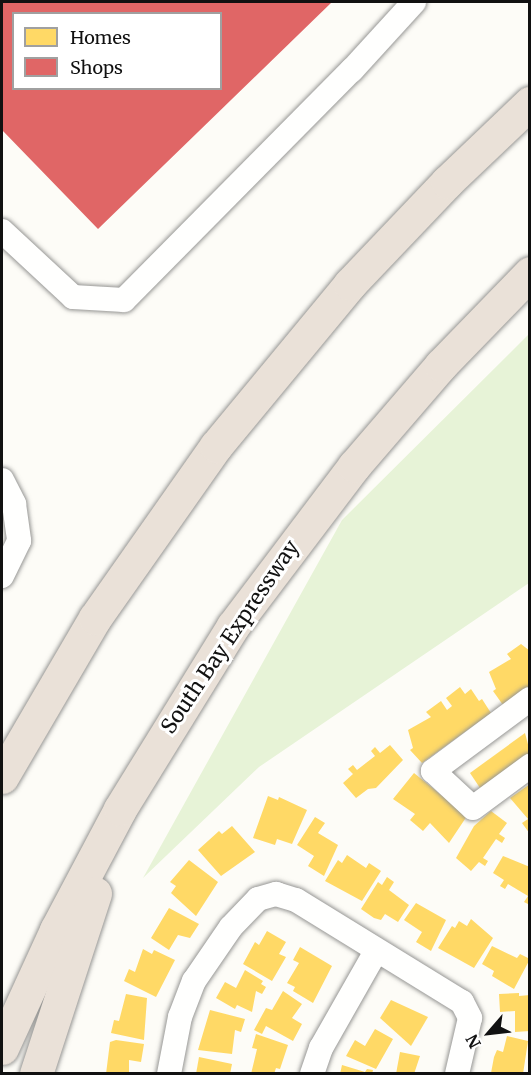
<!DOCTYPE html>
<html>
<head>
<meta charset="utf-8">
<style>
  body { margin:0 }
  #map { position:relative; width:531px; height:1075px; overflow:hidden; background:#fdfcf7; font-family:Merriweather,serif }
  div>[style] { position:absolute }
  .green>* { inset:0; background:#e7f3d7 }
  .homes>* { inset:0; background:#ffd966 }
  .shops>* { inset:0; background:#e06666 }
  .roads { filter:drop-shadow(0 0 2px #979795) drop-shadow(0 0 2px #979795) }
  .minor>* { height:24px; margin:-12px; padding:0 12px; transform-origin:12px; border-radius:12px; background:#fffffe }
  .highway>* { height:33px; margin:-16.5px; padding:0 16.5px; transform-origin:16.5px; border-radius:16.5px; background:#eae1d8 }
  span { translate:-50% -50%; white-space:nowrap; text-align:center; line-height:1.15; -webkit-text-stroke:6px #fff; paint-order:stroke }
  .street-label { font-size:21px; color:#111 }
  .frame { position:absolute; inset:0; border:3px solid #111; pointer-events:none }
  .legend { position:absolute; left:12px; top:12px; width:210px; height:78px; box-sizing:border-box; background:#fff; border:2px solid #a0a0a0; margin:0; padding:8px 10px; list-style:none; font-size:18px; color:#111 }
  .legend li { display:flex; align-items:center; gap:12px; height:30px }
  .legend b { width:30px; border:2px solid #a0a0a0 }
  .north { position:absolute; left:459px; top:1003px; width:60px; height:60px; -webkit-text-stroke:4px #fff; paint-order:stroke; rotate:242deg; font-size:16px; font-weight:700; line-height:24px; text-align:center; color:#111 }
  .north::after { content:''; display:block; margin:auto; width:21px; height:27px; background:#111; clip-path:polygon(50% 0,100% 100%,50% 72%,0 100%) }
</style>
</head>
<body>
<div id="map">
  <div class="green">
    <i style="clip-path:polygon(529px 334px,529px 583px,259px 767px,143px 878px,342px 520px)"></i>
  </div>
  <div class="homes">
    <i style="clip-path:polygon(521px 644px,530px 651px,530px 686px,503px 705px,493px 691px,496px 689px,489px 672px,511px 659px,507px 654px)"></i>
    <i style="clip-path:polygon(460px 687px,465px 694px,471px 689px,479px 701px,482px 699px,491px 713px,422px 763px,410px 750px,413px 748px,408px 730px,431px 717px,426px 712px,441px 701px,447px 710px,452px 706px,446px 698px)"></i>
    <i style="clip-path:polygon(525px 733px,530px 752px,480px 788px,470px 773px)"></i>
    <i style="clip-path:polygon(390px 745px,403px 760px,376px 788px,368px 789px,356px 798px,343px 783px,353px 774px,348px 769px,353px 765px,357px 770px,375px 756px,371px 751px,375px 747px,380px 753px)"></i>
    <i style="clip-path:polygon(414px 773px,467px 816px,449px 843px,430px 823px,423px 831px,410px 820px,415px 814px,393px 799px)"></i>
    <i style="clip-path:polygon(530px 784px,530px 834px,522px 823px,528px 819px,510px 798px)"></i>
    <i style="clip-path:polygon(268px 796px,278px 800px,279px 797px,307px 810px,292px 844px,277px 839px,275px 845px,253px 838px)"></i>
    <i style="clip-path:polygon(491px 811px,507px 823px,499px 834px,505px 838px,502px 843px,496px 839px,483px 858px,488px 861px,485px 866px,479px 862px,471px 871px,456px 858px,474px 826px)"></i>
    <i style="clip-path:polygon(315px 817px,325px 823px,318px 833px,338px 845px,324px 876px,308px 866px,314px 856px,297px 845px)"></i>
    <i style="clip-path:polygon(232px 826px,255px 852px,221px 876px,198px 850px,219px 831px,222px 834px)"></i>
    <i style="clip-path:polygon(347px 855px,366px 868px,369px 863px,381px 871px,362px 901px,325px 881px,338px 860px,342px 863px)"></i>
    <i style="clip-path:polygon(503px 856px,530px 867px,530px 905px,524px 902px,528px 896px,508px 884px,505px 889px,500px 886px,504px 880px,493px 873px)"></i>
    <i style="clip-path:polygon(189px 860px,218px 882px,196px 916px,171px 893px,176px 886px,170px 882px)"></i>
    <i style="clip-path:polygon(387px 877px,394px 882px,389px 890px,409px 905px,398px 922px,385px 914px,381px 920px,374px 918px,361px 909px,378px 882px,382px 885px)"></i>
    <i style="clip-path:polygon(416px 903px,446px 920px,431px 951px,416px 942px,422px 932px,404px 920px)"></i>
    <i style="clip-path:polygon(169px 908px,199px 924px,190px 938px,178px 935px,169px 950px,151px 938px)"></i>
    <i style="clip-path:polygon(471px 919px,493px 938px,474px 968px,438px 948px,452px 926px,455px 928px,459px 921px,467px 926px)"></i>
    <i style="clip-path:polygon(267px 931px,286px 942px,279px 954px,286px 957px,272px 981px,243px 964px,255px 942px,259px 945px)"></i>
    <i style="clip-path:polygon(492px 946px,517px 958px,520px 954px,530px 959px,514px 989px,492px 976px,494px 971px,482px 964px)"></i>
    <i style="clip-path:polygon(300px 947px,332px 966px,313px 1003px,293px 991px,295px 987px,287px 983px,299px 963px,293px 960px)"></i>
    <i style="clip-path:polygon(143px 949px,152px 954px,154px 950px,175px 960px,156px 997px,124px 981px,129px 969px,135px 972px)"></i>
    <i style="clip-path:polygon(245px 970px,263px 981px,261px 984px,266px 987px,262px 994px,256px 991px,252px 1012px,237px 1005px,235px 1009px,216px 998px,225px 982px,236px 988px)"></i>
    <i style="clip-path:polygon(283px 991px,302px 1004px,292px 1018px,302px 1024px,293px 1041px,266px 1026px,262px 1034px,254px 1030px,266px 1008px,272px 1010px)"></i>
    <i style="clip-path:polygon(519px 993px,519px 996px,530px 995px,530px 1031px,515px 1032px,515px 1011px,500px 1012px,499px 994px)"></i>
    <i style="clip-path:polygon(126px 994px,147px 998px,144px 1040px,111px 1033px,114px 1020px,119px 1021px)"></i>
    <i style="clip-path:polygon(391px 1000px,428px 1017px,411px 1046px,380px 1018px)"></i>
    <i style="clip-path:polygon(210px 1010px,245px 1019px,241px 1032px,235px 1030px,232px 1054px,198px 1050px)"></i>
    <i style="clip-path:polygon(375px 1029px,393px 1039px,376px 1069px,346px 1056px,355px 1040px,365px 1046px)"></i>
    <i style="clip-path:polygon(256px 1034px,288px 1045px,280px 1069px,276px 1068px,274px 1074px,251px 1074px,257px 1049px,252px 1048px)"></i>
    <i style="clip-path:polygon(507px 1036px,528px 1041px,523px 1074px,491px 1073px,494px 1057px,497px 1050px,503px 1052px)"></i>
    <i style="clip-path:polygon(116px 1040px,144px 1044px,141px 1062px,129px 1060px,129px 1074px,106px 1074px,110px 1042px)"></i>
    <i style="clip-path:polygon(400px 1052px,420px 1056px,414px 1074px,396px 1074px)"></i>
    <i style="clip-path:polygon(199px 1057px,232px 1064px,230px 1074px,196px 1074px)"></i>
    <i style="clip-path:polygon(342px 1065px,365px 1072px,367px 1069px,373px 1070px,372px 1074px,340px 1074px)"></i>
  </div>
  <div class="shops">
    <i style="clip-path:polygon(evenodd,2px 2px,332px 2px,98px 229px,2px 130px,2px 2px,14px 14px,220px 14px,220px 88px,14px 88px,14px 14px)"></i>
  </div>
  <div class="roads">
    <div class="minor">
      <i style="left:2px;top:231px;width:97px;rotate:42.9deg"></i>
      <i style="left:73px;top:297px;width:51px;rotate:3.4deg"></i>
      <i style="left:124px;top:300px;width:324px;rotate:-45.3deg"></i>
      <i style="left:352px;top:70px;width:92px;rotate:-47.6deg"></i>
      <i style="left:2px;top:480px;width:27px;rotate:63deg"></i>
      <i style="left:14px;top:504px;width:37px;rotate:82deg"></i>
      <i style="left:19px;top:541px;width:39px;rotate:116deg"></i>
      <i style="left:530px;top:699px;width:121px;rotate:143.4deg"></i>
      <i style="left:433px;top:771px;width:54px;rotate:42.8deg"></i>
      <i style="left:473px;top:808px;width:71px;rotate:-36.4deg"></i>
      <i style="left:169px;top:1074px;width:58px;rotate:-79.1deg"></i>
      <i style="left:180px;top:1017px;width:39px;rotate:-69deg"></i>
      <i style="left:194px;top:981px;width:65px;rotate:-55.6deg"></i>
      <i style="left:231px;top:927px;width:39px;rotate:-46deg"></i>
      <i style="left:258px;top:899px;width:19px;rotate:-16deg"></i>
      <i style="left:276px;top:894px;width:21px;rotate:17deg"></i>
      <i style="left:296px;top:900px;width:195px;rotate:31.6deg"></i>
      <i style="left:462px;top:1002px;width:18px;rotate:63deg"></i>
      <i style="left:470px;top:1018px;width:57px;rotate:103.1deg"></i>
      <i style="left:312px;top:1074px;width:28px;rotate:-71deg"></i>
      <i style="left:321px;top:1048px;width:112px;rotate:-60.4deg"></i>
    </div>
    <div class="highway">
      <i style="left:2px;top:777px;width:184px;rotate:-59.7deg"></i>
      <i style="left:95px;top:618px;width:210px;rotate:-54.9deg"></i>
      <i style="left:216px;top:446px;width:210px;rotate:-50.4deg"></i>
      <i style="left:350px;top:284px;width:141px;rotate:-46.4deg"></i>
      <i style="left:447px;top:182px;width:115px;rotate:-43.6deg"></i>
      <i style="left:2px;top:1048px;width:130px;rotate:-65.4deg"></i>
      <i style="left:56px;top:930px;width:137px;rotate:-62.1deg"></i>
      <i style="left:120px;top:809px;width:215px;rotate:-58.3deg"></i>
      <i style="left:233px;top:626px;width:201px;rotate:-52.9deg"></i>
      <i style="left:354px;top:466px;width:133px;rotate:-49.3deg"></i>
      <i style="left:441px;top:365px;width:128px;rotate:-45.9deg"></i>
      <i style="left:36px;top:1074px;width:190px;rotate:-71.9deg"></i>
    </div>
  </div>
  <div class="street-label">
    <span style="left:230px;top:637px;rotate:-56deg">South Bay Expressway</span>
  </div>
  <div class="frame"></div>
  <ul class="legend">
  <li><b style="height:16px;background:#ffd966"></b>Homes</li>
  <li><b style="height:16px;background:#e06666"></b>Shops</li>
  </ul>
  <div class="north">N</div>
</div>
</body>
</html>
